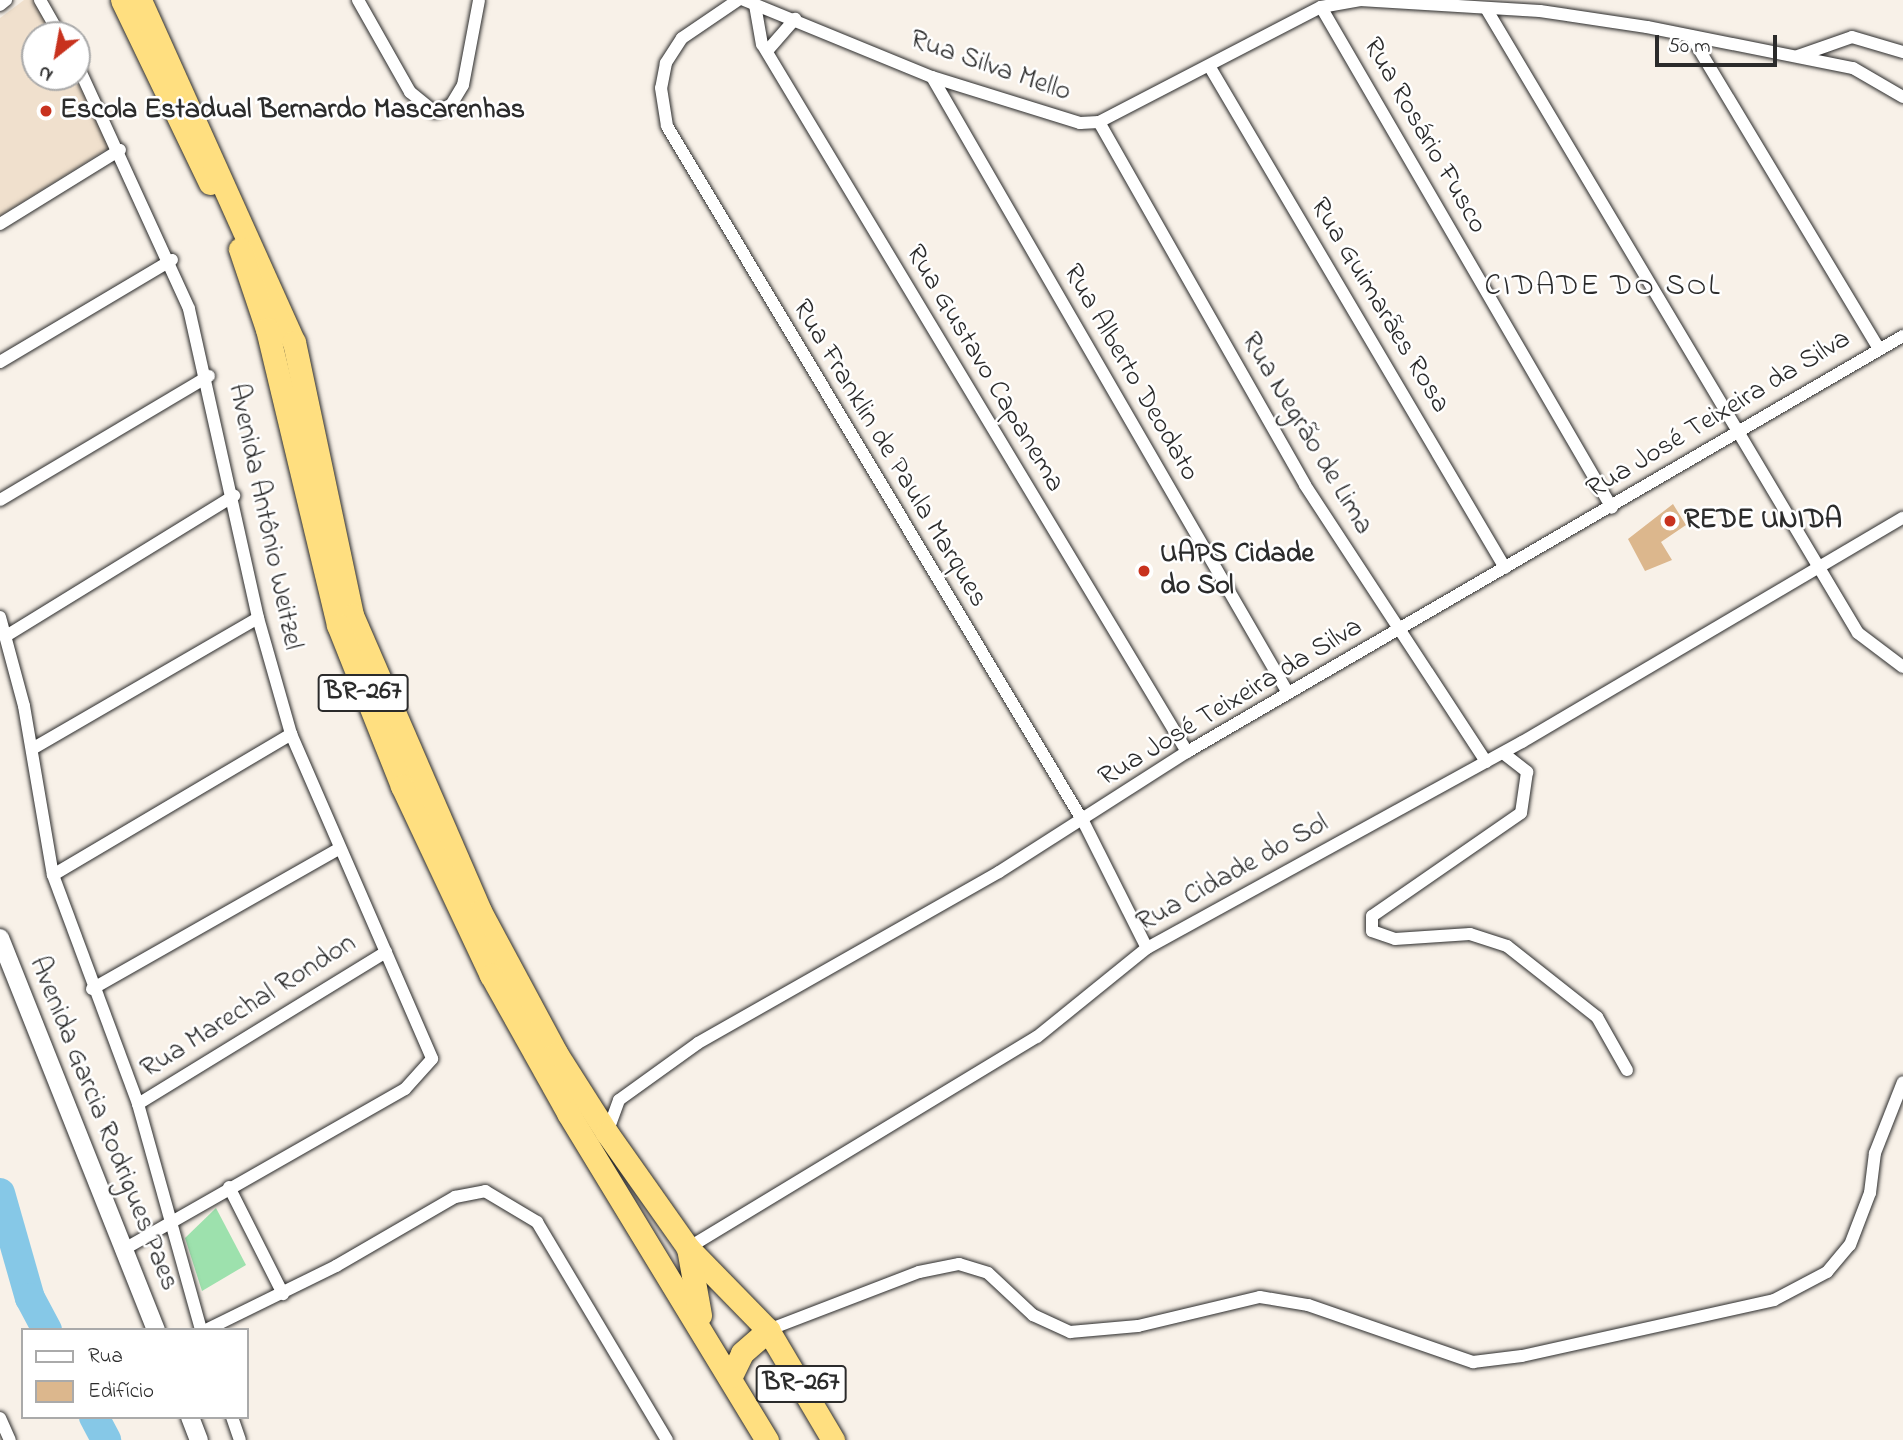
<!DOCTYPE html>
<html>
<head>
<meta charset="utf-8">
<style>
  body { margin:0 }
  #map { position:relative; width:1903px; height:1440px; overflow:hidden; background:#f8f1e8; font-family:"Indie Flower",sans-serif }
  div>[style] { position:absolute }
  .built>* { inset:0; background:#f0e0cd }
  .green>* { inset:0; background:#9de1ad }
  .river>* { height:30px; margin:-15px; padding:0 15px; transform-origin:15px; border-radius:15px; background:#86c8e7 }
  .building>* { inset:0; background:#dcb78d }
  .roads { filter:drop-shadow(0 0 2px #2b2b2b) drop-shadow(0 0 2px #2b2b2b) }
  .street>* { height:12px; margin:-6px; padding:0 6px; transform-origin:6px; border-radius:6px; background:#fff }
  .secondary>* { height:18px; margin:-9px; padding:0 9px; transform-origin:9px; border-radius:9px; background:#fff }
  .highway>* { height:23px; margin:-11.5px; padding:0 11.5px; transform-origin:11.5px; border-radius:11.5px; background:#ffdf80 }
  .dots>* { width:19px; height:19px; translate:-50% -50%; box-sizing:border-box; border:4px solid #fff; border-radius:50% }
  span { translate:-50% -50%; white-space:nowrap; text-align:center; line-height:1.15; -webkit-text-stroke:5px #fff; paint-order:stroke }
  .shield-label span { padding:2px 5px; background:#fff; border:2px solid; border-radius:5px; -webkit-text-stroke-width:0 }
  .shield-label { font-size:26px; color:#2b2b2b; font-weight:700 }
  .street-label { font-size:28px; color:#2b2b2b }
  .poi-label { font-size:28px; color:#2b2b2b; font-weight:700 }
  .left { translate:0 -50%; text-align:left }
  .neighbourhood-label { font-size:30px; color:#2b2b2b; letter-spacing:2px }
  .legend { position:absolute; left:21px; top:1328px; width:228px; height:91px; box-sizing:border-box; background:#fff; border:2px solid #aaa; margin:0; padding:9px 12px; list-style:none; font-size:21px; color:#2b2b2b }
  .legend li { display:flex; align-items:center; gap:14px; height:35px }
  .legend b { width:35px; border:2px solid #aaa }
  .north { position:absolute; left:21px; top:21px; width:70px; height:70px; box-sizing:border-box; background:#fff; border:2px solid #aaa; border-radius:50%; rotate:211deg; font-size:19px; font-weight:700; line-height:28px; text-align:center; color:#2b2b2b }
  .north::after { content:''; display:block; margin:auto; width:24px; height:32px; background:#c8321e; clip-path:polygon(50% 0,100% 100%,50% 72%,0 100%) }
  .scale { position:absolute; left:1655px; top:35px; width:122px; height:32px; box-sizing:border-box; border:4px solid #2b2b2b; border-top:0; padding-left:9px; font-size:21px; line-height:24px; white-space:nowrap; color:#2b2b2b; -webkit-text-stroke:5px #fff; paint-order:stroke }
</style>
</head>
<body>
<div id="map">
  <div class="built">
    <i style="clip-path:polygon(24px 0,33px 0,52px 35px,35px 35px,35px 77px,74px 77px,112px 146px,0 216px,0 18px)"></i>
  </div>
  <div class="green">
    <i style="clip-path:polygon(216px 1208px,246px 1265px,202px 1291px,185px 1238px)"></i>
  </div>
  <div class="river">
    <i style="left:0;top:1193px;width:109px;rotate:74.1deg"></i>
    <i style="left:30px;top:1298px;width:36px;rotate:62deg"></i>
    <i style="left:94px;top:1417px;width:26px;rotate:62deg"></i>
  </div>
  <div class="building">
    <i style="clip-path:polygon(1673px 504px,1686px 525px,1661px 542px,1672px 560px,1645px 571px,1628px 539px)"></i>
  </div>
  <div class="roads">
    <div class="street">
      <i style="left:40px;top:0;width:40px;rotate:60.3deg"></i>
      <i style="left:358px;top:0;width:106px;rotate:60.5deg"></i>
      <i style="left:410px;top:92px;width:32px;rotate:39deg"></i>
      <i style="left:435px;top:112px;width:17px;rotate:-24deg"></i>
      <i style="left:451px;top:105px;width:23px;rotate:-59deg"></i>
      <i style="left:463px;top:85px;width:86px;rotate:-79.3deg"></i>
      <i style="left:738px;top:0;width:68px;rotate:145.8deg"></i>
      <i style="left:682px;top:38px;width:30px;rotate:123deg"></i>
      <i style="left:666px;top:63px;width:25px;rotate:101deg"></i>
      <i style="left:661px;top:88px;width:38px;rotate:81deg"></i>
      <i style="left:667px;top:126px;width:810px;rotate:59.1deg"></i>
      <i style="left:1083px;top:821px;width:142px;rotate:63.3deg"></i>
      <i style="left:744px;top:0;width:203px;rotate:22.3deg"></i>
      <i style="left:932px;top:77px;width:155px;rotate:17.3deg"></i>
      <i style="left:1080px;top:123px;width:19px;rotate:-3deg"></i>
      <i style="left:1099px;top:122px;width:250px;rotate:-27.4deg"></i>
      <i style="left:1321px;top:7px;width:40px;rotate:-10deg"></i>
      <i style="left:1360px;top:0;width:180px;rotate:3.5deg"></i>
      <i style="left:1540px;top:11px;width:108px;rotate:8.5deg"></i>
      <i style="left:1647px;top:27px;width:210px;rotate:11.3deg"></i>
      <i style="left:1853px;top:68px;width:58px;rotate:30.1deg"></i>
      <i style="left:0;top:5px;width:8px;rotate:-40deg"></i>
      <i style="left:755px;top:5px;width:40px;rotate:80deg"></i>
      <i style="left:762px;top:44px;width:826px;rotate:59.02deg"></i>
      <i style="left:1321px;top:7px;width:579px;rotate:59.85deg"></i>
      <i style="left:1487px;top:10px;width:725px;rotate:59.23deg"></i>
      <i style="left:1858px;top:633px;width:56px;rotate:37.1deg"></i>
      <i style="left:1691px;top:36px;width:365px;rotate:59deg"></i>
      <i style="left:767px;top:51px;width:43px;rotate:-48.8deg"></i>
      <i style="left:1798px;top:56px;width:57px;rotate:-19.4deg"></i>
      <i style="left:1852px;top:37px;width:53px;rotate:16.4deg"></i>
      <i style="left:77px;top:64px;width:269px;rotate:65.4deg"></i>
      <i style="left:189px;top:309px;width:317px;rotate:77.4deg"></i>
      <i style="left:258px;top:618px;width:121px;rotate:74.1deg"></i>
      <i style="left:291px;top:734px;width:354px;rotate:66.5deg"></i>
      <i style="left:432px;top:1059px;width:40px;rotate:132deg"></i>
      <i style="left:405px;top:1089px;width:322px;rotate:150.3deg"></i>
      <i style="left:1211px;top:69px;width:579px;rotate:59.49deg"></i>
      <i style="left:932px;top:77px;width:711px;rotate:59.98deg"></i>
      <i style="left:1099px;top:122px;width:417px;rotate:60.4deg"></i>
      <i style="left:1305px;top:485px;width:331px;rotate:56.8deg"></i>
      <i style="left:0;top:224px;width:141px;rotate:-31.7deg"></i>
      <i style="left:0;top:362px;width:200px;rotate:-30.7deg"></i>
      <i style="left:0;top:500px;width:243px;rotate:-30.7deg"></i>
      <i style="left:0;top:617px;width:92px;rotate:74.9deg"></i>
      <i style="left:24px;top:706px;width:171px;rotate:80.3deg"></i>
      <i style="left:53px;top:875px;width:244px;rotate:69.6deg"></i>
      <i style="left:138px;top:1104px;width:235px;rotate:74.4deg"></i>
      <i style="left:6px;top:636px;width:268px;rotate:-31.6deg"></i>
      <i style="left:32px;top:749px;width:261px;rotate:-30.1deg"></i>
      <i style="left:1503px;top:753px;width:31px;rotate:38deg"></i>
      <i style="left:1527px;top:772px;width:41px;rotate:98.3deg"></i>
      <i style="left:1521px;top:813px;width:181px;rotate:145.3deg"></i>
      <i style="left:1372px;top:916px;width:15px;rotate:90deg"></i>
      <i style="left:1372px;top:931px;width:24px;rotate:19deg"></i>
      <i style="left:1395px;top:939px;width:75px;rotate:-3.8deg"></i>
      <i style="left:1470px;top:934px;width:39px;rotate:18deg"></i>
      <i style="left:1507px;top:946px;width:115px;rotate:38.3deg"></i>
      <i style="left:1597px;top:1017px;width:61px;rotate:60.5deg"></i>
      <i style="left:53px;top:875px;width:277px;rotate:-30.6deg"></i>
      <i style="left:92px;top:989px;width:283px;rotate:-29.6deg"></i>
      <i style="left:138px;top:1104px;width:291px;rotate:-31.5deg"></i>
      <i style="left:607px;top:1133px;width:35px;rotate:-70deg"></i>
      <i style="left:619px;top:1100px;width:97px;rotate:-35.8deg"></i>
      <i style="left:698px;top:1043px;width:346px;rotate:-29.6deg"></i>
      <i style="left:999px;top:872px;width:223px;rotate:-32.6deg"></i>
      <i style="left:1187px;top:752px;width:828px;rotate:-30.16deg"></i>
      <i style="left:229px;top:1187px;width:120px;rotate:63.2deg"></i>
      <i style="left:688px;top:1248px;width:408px;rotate:-31.2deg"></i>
      <i style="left:1037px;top:1037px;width:141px;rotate:-39deg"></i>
      <i style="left:1147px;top:948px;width:428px;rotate:-28.8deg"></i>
      <i style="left:1522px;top:742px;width:442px;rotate:-30.5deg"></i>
      <i style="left:206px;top:1330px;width:145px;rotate:-26.2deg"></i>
      <i style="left:336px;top:1266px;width:138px;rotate:-30.1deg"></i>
      <i style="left:455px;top:1197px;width:31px;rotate:-11deg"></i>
      <i style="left:485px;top:1191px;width:61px;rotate:30.8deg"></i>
      <i style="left:537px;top:1222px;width:254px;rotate:59.2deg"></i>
      <i style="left:768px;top:1330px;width:162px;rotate:-21deg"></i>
      <i style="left:919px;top:1272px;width:41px;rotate:-11.3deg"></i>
      <i style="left:959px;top:1264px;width:30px;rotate:17deg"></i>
      <i style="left:988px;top:1273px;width:62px;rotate:43deg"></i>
      <i style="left:1033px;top:1315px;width:41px;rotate:24.7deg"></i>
      <i style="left:1070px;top:1332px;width:68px;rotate:-5deg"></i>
      <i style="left:1138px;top:1326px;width:125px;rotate:-13.4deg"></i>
      <i style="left:1260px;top:1297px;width:49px;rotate:9.5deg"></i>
      <i style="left:1308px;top:1305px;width:175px;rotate:19.1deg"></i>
      <i style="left:1473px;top:1362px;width:49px;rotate:-7deg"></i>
      <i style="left:1522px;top:1356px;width:258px;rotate:-12.5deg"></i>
      <i style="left:1774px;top:1300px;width:60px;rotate:-27.8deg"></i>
      <i style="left:1827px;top:1272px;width:35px;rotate:-50deg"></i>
      <i style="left:1850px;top:1245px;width:56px;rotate:-69deg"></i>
      <i style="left:1870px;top:1193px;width:40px;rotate:-82.9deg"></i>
      <i style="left:1875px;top:1153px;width:76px;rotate:-68.5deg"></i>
      <i style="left:232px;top:1417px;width:24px;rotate:71deg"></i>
      <i style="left:0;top:1418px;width:24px;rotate:66deg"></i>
    </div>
    <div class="secondary">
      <i style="left:0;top:938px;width:422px;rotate:68.3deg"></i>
      <i style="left:190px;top:1417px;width:25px;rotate:69deg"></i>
    </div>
    <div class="highway">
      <i style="left:122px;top:0;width:203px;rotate:64.3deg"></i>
      <i style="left:140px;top:0;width:375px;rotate:65.8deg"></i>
      <i style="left:294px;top:342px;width:279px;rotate:78deg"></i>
      <i style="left:352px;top:615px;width:322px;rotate:66.6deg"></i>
      <i style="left:480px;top:911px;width:161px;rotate:61.8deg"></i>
      <i style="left:556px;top:1053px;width:95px;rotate:57.5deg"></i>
      <i style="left:607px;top:1133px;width:141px;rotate:54.8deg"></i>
      <i style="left:688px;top:1248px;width:115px;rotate:45.7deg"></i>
      <i style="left:768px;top:1330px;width:128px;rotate:59.4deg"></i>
      <i style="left:240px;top:249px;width:84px;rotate:71.4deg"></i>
      <i style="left:267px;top:329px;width:304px;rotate:76.5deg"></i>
      <i style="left:338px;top:625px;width:173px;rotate:68.3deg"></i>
      <i style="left:402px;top:786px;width:209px;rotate:64.8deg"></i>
      <i style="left:491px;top:975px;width:158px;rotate:60.8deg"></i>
      <i style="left:568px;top:1113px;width:383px;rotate:58.7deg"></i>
      <i style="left:688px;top:1248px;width:68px;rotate:79.8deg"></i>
      <i style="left:731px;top:1376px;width:25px;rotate:-64deg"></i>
      <i style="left:742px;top:1353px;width:35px;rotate:-41deg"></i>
    </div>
  </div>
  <div class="dots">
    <i style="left:46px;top:111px;background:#c8321e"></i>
    <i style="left:1670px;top:521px;background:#c8321e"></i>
    <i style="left:1144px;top:571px;background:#c8321e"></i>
  </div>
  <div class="shield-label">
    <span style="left:363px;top:693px">BR-267</span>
    <span style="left:801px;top:1384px">BR-267</span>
  </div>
  <div class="street-label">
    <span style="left:990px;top:67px;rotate:19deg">Rua Silva Mello</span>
    <span style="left:1424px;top:136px;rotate:60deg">Rua Rosário Fusco</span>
    <span style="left:1379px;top:306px;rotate:59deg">Rua Guimarães Rosa</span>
    <span style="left:984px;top:369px;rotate:59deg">Rua Gustavo Capanema</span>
    <span style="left:1130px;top:373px;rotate:60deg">Rua Alberto Deodato</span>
    <span style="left:1719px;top:415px;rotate:-31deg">Rua José Teixeira da Silva</span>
    <span style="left:1306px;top:434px;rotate:59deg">Rua Negrão de Lima</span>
    <span style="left:889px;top:454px;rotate:59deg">Rua Franklin de Paula Marques</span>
    <span style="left:264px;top:517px;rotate:78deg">Avenida Antônio Weitzel</span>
    <span style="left:1231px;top:703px;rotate:-31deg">Rua José Teixeira da Silva</span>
    <span style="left:1233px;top:874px;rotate:-29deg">Rua Cidade do Sol</span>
    <span style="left:249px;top:1007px;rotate:-32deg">Rua Marechal Rondon</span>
    <span style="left:103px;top:1124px;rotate:68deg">Avenida Garcia Rodrigues Paes</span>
  </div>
  <div class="poi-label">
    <span class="left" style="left:60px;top:111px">Escola Estadual Bernardo Mascarenhas</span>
    <span class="left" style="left:1684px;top:521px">REDE UNIDA</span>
    <span class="left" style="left:1160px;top:571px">UAPS Cidade<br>do Sol</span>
  </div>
  <div class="neighbourhood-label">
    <span style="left:1603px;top:287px">CIDADE DO SOL</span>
  </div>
  <ul class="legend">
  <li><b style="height:9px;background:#fff"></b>Rua</li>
  <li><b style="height:19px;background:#dcb78d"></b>Edifício</li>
  </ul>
  <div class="north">N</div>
  <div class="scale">50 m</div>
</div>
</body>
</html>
